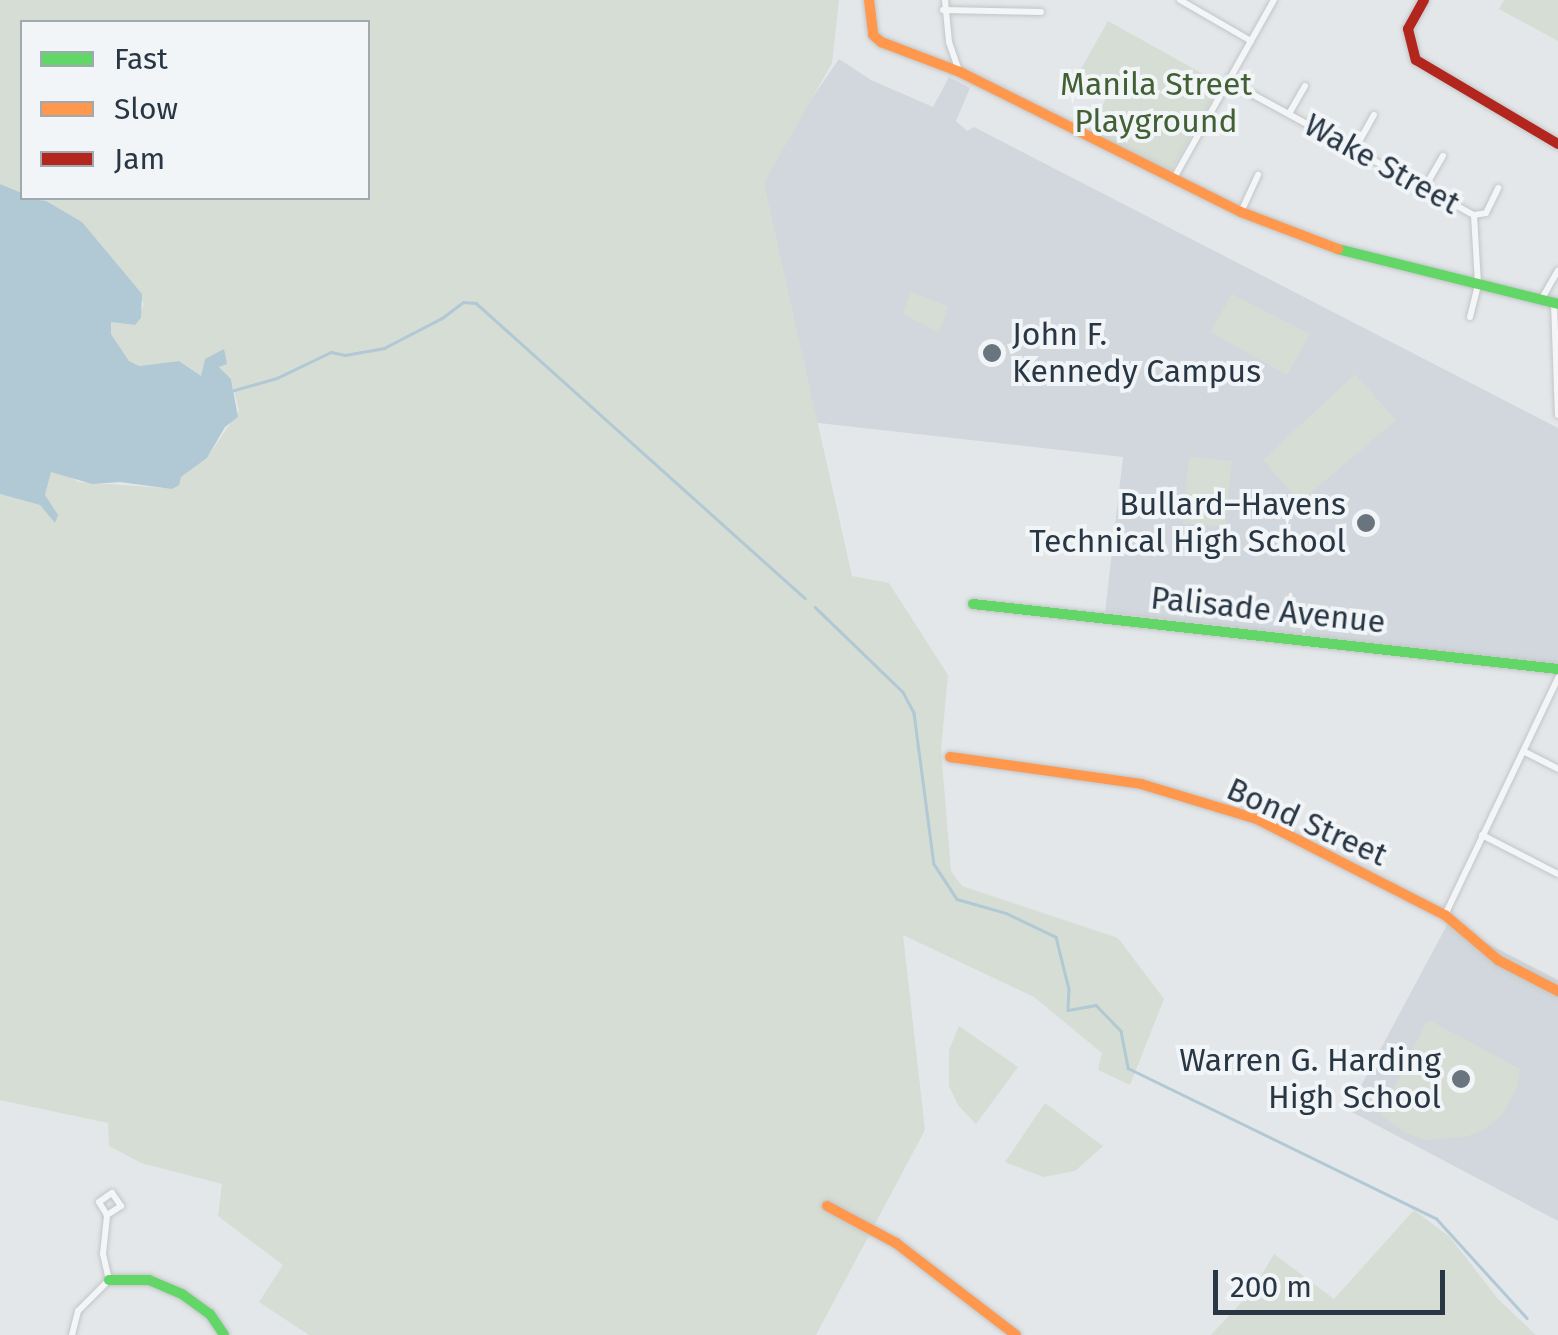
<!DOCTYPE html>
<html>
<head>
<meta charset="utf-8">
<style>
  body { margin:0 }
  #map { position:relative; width:1558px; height:1335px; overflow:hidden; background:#e4e7e9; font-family:"Fira Sans",sans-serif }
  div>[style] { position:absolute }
  .built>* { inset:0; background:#d1d7dc }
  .green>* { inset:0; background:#d6ddd4 }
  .water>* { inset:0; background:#b1c8d5 }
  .stream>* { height:2.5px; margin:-1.25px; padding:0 1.25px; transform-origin:1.25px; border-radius:1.25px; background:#b1c8d5 }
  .roads { filter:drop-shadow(0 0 2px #c2c5c7) drop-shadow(0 0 2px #c2c5c7) }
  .street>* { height:6px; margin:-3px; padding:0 3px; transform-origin:3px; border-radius:3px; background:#f3f5f6 }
  .fast>* { height:10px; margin:-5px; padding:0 5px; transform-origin:5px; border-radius:5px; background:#63d668 }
  .slow>* { height:10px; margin:-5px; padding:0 5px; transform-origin:5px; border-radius:5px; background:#ff974d }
  .jam>* { height:10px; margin:-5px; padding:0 5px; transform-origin:5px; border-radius:5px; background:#b3261e }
  .dots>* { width:28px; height:28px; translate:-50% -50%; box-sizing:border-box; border:5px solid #f1f5f8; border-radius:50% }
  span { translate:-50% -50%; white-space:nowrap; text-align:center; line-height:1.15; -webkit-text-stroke:8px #f1f5f8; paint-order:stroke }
  .park-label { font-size:32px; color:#436035 }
  .street-label { font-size:32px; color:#293644 }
  .poi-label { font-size:32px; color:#293644 }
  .left { translate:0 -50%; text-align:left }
  .right { translate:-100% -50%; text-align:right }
  .legend { position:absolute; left:20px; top:20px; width:350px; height:180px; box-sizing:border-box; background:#f1f5f8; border:2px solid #a1a9b0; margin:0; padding:12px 18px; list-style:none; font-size:30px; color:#293644 }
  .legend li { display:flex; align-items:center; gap:20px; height:50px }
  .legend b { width:50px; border:2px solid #a1a9b0 }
  .scale { position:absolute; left:1213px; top:1270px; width:232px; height:45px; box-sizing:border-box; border:5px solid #293644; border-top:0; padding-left:12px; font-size:30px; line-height:35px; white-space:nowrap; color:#293644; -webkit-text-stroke:8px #f1f5f8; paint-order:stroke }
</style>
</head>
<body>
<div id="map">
  <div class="built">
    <i style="clip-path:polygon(839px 59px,871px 80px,933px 107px,949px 77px,970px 88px,956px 121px,967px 131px,974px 127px,1558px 428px,1558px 665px,1105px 612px,1123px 457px,810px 422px,757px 178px)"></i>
    <i style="clip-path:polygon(1448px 923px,1558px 980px,1558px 1221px,1348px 1110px)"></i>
  </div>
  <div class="green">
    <i style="clip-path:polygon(0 0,839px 0,832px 63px,764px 183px,852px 576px,889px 583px,948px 675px,941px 749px,951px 871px,962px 886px,1118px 938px,1164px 999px,1130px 1085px,1098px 1070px,1102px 1053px,1034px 997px,903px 935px,925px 1130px,816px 1335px,309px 1335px,259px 1302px,283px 1265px,218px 1216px,222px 1184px,141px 1163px,109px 1146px,108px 1123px,0 1100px,0 494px,40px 505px,56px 523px,45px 495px,51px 472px,66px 474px,78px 482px,166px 488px,207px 458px,239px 410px,231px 379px,219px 367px,227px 363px,218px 355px,206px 364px,201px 376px,179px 361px,139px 366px,129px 361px,111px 334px,111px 322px,135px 325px,144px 304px,82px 222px,34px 198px,368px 198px,368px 22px,22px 22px,22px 193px,0 184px)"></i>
    <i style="clip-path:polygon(1504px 0,1558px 0,1558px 41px,1499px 9px)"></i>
    <i style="clip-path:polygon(1108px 21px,1221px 84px,1171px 171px,1089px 133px,1109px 92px,1077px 76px)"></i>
    <i style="clip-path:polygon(910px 292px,948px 306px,939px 333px,903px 314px)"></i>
    <i style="clip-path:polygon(1232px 294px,1310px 334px,1287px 375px,1210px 332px)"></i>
    <i style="clip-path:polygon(1355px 374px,1396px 420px,1300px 502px,1263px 460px)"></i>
    <i style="clip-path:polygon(1189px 457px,1232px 461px,1225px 527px,1183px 523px)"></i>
    <i style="clip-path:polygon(1431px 1021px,1520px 1069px,1517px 1088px,1502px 1115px,1482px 1131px,1465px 1137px,1426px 1140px,1406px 1133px,1381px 1115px,1426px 1023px)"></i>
    <i style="clip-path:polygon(959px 1026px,1018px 1067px,976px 1124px,958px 1105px,949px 1086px,949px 1050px)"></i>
    <i style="clip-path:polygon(1045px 1103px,1103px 1146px,1075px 1171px,1043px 1177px,1005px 1162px)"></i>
    <i style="clip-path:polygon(1414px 1210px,1450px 1237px,1498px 1299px,1536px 1335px,1211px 1335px,1252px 1291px,1274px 1254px,1334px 1299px)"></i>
  </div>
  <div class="water">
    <i style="clip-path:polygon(0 184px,22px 193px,22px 198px,46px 201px,82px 222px,142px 294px,141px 318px,135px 325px,111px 322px,111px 334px,129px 361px,139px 366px,179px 361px,201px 376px,205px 359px,224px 349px,227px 364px,219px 367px,231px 379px,238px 417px,225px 427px,207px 458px,181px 477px,179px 485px,172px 489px,120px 482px,92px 484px,51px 472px,45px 495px,58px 515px,55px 523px,40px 505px,0 494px)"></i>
  </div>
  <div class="stream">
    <i style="left:231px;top:391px;width:48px;rotate:-15.8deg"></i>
    <i style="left:277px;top:378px;width:60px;rotate:-25.7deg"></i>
    <i style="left:331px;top:352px;width:14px;rotate:12deg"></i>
    <i style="left:345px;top:355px;width:40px;rotate:-10deg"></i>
    <i style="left:384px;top:348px;width:65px;rotate:-27.3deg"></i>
    <i style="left:442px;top:318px;width:26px;rotate:-37deg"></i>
    <i style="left:463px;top:302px;width:13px;rotate:4deg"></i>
    <i style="left:476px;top:303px;width:442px;rotate:41.9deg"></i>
    <i style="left:815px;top:607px;width:122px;rotate:44deg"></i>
    <i style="left:903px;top:692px;width:24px;rotate:62deg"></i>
    <i style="left:914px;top:713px;width:152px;rotate:82.5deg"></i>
    <i style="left:934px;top:864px;width:42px;rotate:56.7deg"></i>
    <i style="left:957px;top:899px;width:51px;rotate:15.9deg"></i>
    <i style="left:1006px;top:913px;width:55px;rotate:25.6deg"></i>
    <i style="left:1056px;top:937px;width:54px;rotate:76deg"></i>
    <i style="left:1069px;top:989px;width:21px;rotate:93deg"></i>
    <i style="left:1068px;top:1010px;width:28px;rotate:-10deg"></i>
    <i style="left:1096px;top:1005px;width:36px;rotate:46deg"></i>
    <i style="left:1121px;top:1031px;width:38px;rotate:79deg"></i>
    <i style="left:1128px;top:1068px;width:343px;rotate:26deg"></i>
    <i style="left:1436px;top:1218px;width:135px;rotate:47.7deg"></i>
  </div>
  <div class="roads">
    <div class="street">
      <i style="left:945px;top:0;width:42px;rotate:84.6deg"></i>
      <i style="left:949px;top:42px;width:31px;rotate:71deg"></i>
      <i style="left:1180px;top:0;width:82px;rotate:30deg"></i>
      <i style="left:943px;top:10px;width:98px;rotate:1.2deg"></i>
      <i style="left:1228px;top:81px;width:280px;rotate:28.6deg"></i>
      <i style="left:1474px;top:215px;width:70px;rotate:86.7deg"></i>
      <i style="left:1478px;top:285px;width:33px;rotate:104deg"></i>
      <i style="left:1290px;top:112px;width:30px;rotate:-60deg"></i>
      <i style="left:1355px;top:149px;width:39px;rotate:-61deg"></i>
      <i style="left:1174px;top:178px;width:204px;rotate:-60.7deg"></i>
      <i style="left:1425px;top:187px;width:36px;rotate:-60deg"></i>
      <i style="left:1241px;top:212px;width:41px;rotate:-65.3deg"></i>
      <i style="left:1474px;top:215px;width:12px;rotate:-9deg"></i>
      <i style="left:1486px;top:213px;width:28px;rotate:-64deg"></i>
      <i style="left:1541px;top:300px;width:34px;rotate:-60deg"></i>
      <i style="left:1554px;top:303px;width:112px;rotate:88deg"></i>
      <i style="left:1525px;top:752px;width:37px;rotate:27deg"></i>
      <i style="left:1482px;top:835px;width:85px;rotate:27.2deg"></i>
      <i style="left:1445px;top:915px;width:263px;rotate:-64.5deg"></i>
      <i style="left:72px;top:1335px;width:25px;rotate:-76deg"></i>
      <i style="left:78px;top:1311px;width:44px;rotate:-45deg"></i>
      <i style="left:109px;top:1280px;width:27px;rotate:-103deg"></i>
      <i style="left:103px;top:1254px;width:39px;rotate:-84deg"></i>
      <i style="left:107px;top:1215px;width:15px;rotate:-122deg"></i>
      <i style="left:99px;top:1202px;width:16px;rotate:-35deg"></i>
      <i style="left:112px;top:1193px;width:16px;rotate:55deg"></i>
      <i style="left:121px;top:1206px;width:17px;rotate:147deg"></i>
    </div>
    <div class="fast">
      <i style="left:1338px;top:249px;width:227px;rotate:14deg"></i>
      <i style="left:973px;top:604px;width:589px;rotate:6.34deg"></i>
      <i style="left:109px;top:1280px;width:40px"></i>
      <i style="left:149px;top:1280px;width:36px;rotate:23deg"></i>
      <i style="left:182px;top:1294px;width:34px;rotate:36deg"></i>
      <i style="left:210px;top:1314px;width:25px;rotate:56deg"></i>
    </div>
    <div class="slow">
      <i style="left:869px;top:0;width:35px;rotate:83deg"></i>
      <i style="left:873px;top:35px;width:11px;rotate:41deg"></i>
      <i style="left:881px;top:42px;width:85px;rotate:20.8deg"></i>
      <i style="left:960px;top:72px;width:314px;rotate:26.5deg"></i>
      <i style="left:1241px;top:212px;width:104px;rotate:20.9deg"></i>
      <i style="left:950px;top:757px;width:193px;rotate:8deg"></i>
      <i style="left:1141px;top:784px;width:121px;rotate:16.8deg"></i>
      <i style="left:1257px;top:819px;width:211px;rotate:27.1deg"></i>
      <i style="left:1445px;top:915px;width:70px;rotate:40.3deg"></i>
      <i style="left:1498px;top:960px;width:68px;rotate:27.3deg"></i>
      <i style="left:827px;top:1206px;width:78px;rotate:28.2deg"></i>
      <i style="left:896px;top:1243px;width:151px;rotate:37.5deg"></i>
    </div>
    <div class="jam">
      <i style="left:1424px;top:0;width:33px;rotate:119deg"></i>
      <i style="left:1408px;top:29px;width:32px;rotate:76deg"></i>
      <i style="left:1416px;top:60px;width:165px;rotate:30.6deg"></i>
    </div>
  </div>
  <div class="dots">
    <i style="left:992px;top:353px;background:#6a747e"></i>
    <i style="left:1366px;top:523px;background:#6a747e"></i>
    <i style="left:1461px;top:1079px;background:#6a747e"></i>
  </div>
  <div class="park-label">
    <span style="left:1156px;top:103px">Manila Street<br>Playground</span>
  </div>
  <div class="street-label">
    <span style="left:1382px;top:164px;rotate:29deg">Wake Street</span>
    <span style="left:1268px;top:610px;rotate:6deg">Palisade Avenue</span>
    <span style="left:1307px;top:822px;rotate:24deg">Bond Street</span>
  </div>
  <div class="poi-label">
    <span class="left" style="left:1012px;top:353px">John F.<br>Kennedy Campus</span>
    <span class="right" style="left:1346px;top:523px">Bullard–Havens<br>Technical High School</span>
    <span class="right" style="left:1441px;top:1079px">Warren G. Harding<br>High School</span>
  </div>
  <ul class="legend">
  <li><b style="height:12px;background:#63d668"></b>Fast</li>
  <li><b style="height:12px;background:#ff974d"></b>Slow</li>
  <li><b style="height:12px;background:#b3261e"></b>Jam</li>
  </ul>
  <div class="scale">200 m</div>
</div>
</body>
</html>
